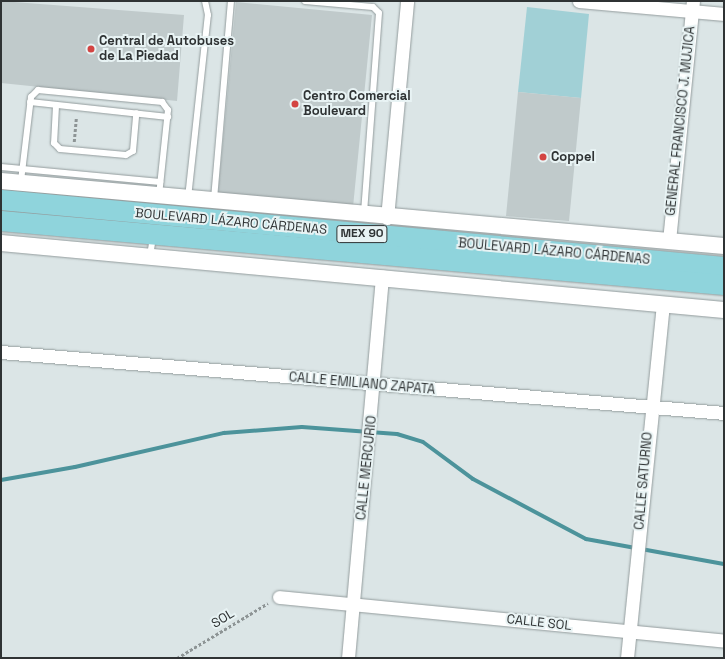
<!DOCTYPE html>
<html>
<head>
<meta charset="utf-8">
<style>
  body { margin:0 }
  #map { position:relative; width:725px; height:659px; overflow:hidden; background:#dbe5e6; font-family:"Space Grotesk",sans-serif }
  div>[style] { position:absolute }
  .green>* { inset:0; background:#a1d0d6 }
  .stream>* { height:4px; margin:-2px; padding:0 2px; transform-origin:2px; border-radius:2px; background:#4c939b }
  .building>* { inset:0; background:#c0cacb }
  .path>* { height:2.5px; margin-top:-1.25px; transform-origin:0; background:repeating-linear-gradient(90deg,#8d9495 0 3px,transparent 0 5px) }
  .roads { filter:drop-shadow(0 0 1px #939c9d) drop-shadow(0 0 1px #939c9d) }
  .service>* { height:6px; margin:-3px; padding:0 3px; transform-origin:3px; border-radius:3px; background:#fff }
  .minor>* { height:13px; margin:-6.5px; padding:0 6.5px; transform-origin:6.5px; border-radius:6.5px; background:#fff }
  .tertiary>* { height:16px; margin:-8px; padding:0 8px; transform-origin:8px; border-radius:8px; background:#fff }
  .primary>* { height:20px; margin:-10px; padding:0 10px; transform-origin:10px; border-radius:10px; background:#8fd4dc }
  .dots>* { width:11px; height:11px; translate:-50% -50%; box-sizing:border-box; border:2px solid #e8f3f4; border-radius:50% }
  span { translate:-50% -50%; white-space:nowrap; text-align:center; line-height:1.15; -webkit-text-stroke:4px #e8f3f4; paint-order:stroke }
  .shield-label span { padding:1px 3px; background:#e8f3f4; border:1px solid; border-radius:3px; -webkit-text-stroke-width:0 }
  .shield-label { font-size:12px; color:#2f3334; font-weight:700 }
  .poi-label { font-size:13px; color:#2f3334; font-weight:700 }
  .left { translate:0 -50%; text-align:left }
  .street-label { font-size:13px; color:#2f3334 }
  .frame { position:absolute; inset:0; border:2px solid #2f3334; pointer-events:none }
</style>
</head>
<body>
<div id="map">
  <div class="green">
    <i style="clip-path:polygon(527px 7px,589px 14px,581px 98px,518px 92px)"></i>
  </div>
  <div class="stream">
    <i style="left:1px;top:480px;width:75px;rotate:-10deg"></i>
    <i style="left:75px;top:467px;width:153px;rotate:-12.9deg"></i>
    <i style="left:224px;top:433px;width:78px;rotate:-4.4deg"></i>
    <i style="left:302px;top:427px;width:95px;rotate:4.2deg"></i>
    <i style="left:397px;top:434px;width:27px;rotate:17deg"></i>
    <i style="left:423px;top:442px;width:62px;rotate:36.5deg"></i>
    <i style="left:473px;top:479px;width:128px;rotate:28deg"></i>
    <i style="left:586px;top:539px;width:140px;rotate:10.3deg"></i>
  </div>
  <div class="building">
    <i style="clip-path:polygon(1px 1px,184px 15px,177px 101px,1px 83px)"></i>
    <i style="clip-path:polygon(236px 2px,372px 15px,353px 207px,218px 193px)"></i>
    <i style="clip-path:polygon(518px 92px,581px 98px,569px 221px,506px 216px)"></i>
  </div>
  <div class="path">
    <i style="left:74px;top:142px;width:25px;rotate:-85deg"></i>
    <i style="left:177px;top:658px;width:106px;rotate:-31.1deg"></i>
  </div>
  <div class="roads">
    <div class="service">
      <i style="left:305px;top:1px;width:68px;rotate:5deg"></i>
      <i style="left:373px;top:7px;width:8px;rotate:45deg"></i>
      <i style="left:379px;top:13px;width:200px;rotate:94.3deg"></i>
      <i style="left:30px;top:102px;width:139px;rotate:6.2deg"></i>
      <i style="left:56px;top:106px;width:37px;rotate:93deg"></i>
      <i style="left:54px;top:143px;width:8px;rotate:45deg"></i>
      <i style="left:60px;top:149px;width:66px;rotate:5.2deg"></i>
      <i style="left:126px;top:155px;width:8px;rotate:-30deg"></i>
      <i style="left:133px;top:151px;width:38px;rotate:-85deg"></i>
      <i style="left:1px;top:167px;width:160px;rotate:5.4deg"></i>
      <i style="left:21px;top:181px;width:85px;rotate:-83.2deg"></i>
      <i style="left:31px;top:97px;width:10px;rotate:-45deg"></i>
      <i style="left:38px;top:90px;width:125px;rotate:5.5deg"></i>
      <i style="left:162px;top:102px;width:10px;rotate:53deg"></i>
      <i style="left:168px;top:110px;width:85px;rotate:96deg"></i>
      <i style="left:188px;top:198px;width:184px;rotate:-83.8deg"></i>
      <i style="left:208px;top:15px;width:14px;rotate:-102deg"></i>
      <i style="left:214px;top:199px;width:199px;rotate:-85.1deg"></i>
      <i style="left:150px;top:256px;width:20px;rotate:-81deg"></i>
    </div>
    <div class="minor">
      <i style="left:579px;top:1px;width:146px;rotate:5.1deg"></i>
      <i style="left:387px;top:218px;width:218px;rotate:-84.7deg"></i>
      <i style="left:669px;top:241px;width:241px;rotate:-84.3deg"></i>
      <i style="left:1px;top:352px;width:726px;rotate:4.82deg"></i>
      <i style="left:279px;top:597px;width:447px;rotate:5.6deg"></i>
      <i style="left:348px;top:658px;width:383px;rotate:-84.9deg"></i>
      <i style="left:627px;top:658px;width:356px;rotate:-84.2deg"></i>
    </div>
    <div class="tertiary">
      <i style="left:1px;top:181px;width:726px;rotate:5.14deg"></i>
      <i style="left:1px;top:243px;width:726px;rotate:5.29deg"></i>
    </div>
    <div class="primary">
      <i style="left:1px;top:200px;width:726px;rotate:5.29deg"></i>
      <i style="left:1px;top:221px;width:726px;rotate:5.06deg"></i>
    </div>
  </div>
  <div class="dots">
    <i style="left:91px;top:49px;background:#d34442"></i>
    <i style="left:295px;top:104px;background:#d34442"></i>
    <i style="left:543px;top:157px;background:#d34442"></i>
  </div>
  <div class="shield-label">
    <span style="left:362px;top:234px">MEX 90</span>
  </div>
  <div class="poi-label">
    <span class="left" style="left:99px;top:49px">Central de Autobuses<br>de La Piedad</span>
    <span class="left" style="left:303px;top:104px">Centro Comercial<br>Boulevard</span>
    <span class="left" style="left:551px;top:157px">Coppel</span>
  </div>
  <div class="street-label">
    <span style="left:681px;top:121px;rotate:-84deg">GENERAL FRANCISCO J. MUJICA</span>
    <span style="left:231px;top:222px;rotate:5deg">BOULEVARD LÁZARO CÁRDENAS</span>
    <span style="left:554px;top:252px;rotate:5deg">BOULEVARD LÁZARO CÁRDENAS</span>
    <span style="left:362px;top:384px;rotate:5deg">CALLE EMILIANO ZAPATA</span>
    <span style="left:367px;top:468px;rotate:-84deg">CALLE MERCURIO</span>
    <span style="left:644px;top:481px;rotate:-85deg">CALLE SATURNO</span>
    <span style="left:223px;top:619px;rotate:-31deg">SOL</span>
    <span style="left:539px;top:623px;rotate:6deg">CALLE SOL</span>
  </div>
  <div class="frame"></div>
</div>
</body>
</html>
